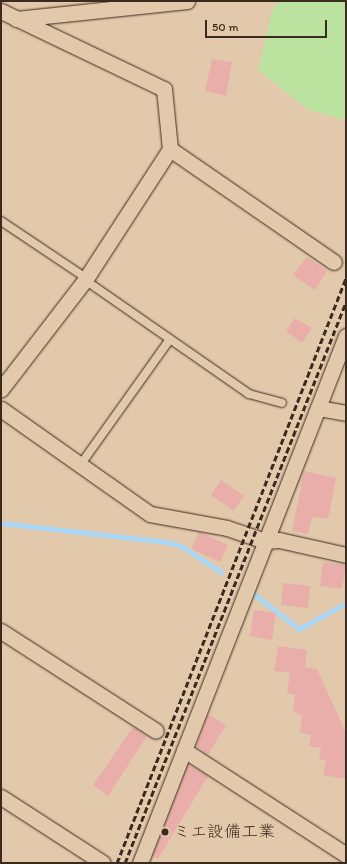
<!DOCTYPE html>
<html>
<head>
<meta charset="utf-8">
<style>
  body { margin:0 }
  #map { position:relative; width:347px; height:864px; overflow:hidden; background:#e3c9ab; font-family:Itim,"Klee One",sans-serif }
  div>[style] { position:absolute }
  .green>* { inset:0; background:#bbe39f }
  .stream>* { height:5px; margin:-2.5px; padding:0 2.5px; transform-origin:2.5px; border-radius:2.5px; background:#aad7f6 }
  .building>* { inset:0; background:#e9aea9 }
  .roads { filter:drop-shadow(0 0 1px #3b2a1e) drop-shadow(0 0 1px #3b2a1e) }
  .service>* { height:8px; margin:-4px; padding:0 4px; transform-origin:4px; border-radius:4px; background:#e3c9ab }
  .minor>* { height:15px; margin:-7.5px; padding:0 7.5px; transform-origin:7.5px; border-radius:7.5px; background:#e3c9ab }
  .rail>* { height:3px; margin-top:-1.5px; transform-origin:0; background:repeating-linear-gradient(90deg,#3b2a1e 0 6px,transparent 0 9px) }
  .dots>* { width:11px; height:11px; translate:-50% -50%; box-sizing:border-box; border:2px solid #e3c9ab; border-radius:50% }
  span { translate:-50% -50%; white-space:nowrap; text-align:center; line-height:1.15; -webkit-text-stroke:3px #e3c9ab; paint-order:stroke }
  .poi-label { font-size:17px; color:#3b2a1e }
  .left { translate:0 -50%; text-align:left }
  .frame { position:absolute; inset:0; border:2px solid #3b2a1e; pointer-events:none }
  .scale { position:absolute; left:205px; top:20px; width:122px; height:18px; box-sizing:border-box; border:2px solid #3b2a1e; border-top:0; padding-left:5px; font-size:12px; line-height:14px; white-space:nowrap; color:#3b2a1e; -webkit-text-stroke:3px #e3c9ab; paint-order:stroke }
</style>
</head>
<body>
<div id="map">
  <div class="green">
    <i style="clip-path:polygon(279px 1px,346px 1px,346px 121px,307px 109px,258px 70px,272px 11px)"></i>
  </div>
  <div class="stream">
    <i style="left:1px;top:523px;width:167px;rotate:6.5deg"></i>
    <i style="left:167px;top:542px;width:15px;rotate:16deg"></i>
    <i style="left:181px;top:546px;width:48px;rotate:33deg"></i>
    <i style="left:254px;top:594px;width:57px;rotate:37.9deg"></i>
    <i style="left:299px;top:629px;width:54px;rotate:-29deg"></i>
  </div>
  <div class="building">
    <i style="clip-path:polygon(212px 59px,232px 62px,226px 96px,205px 91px)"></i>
    <i style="clip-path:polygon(307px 257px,327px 271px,315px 290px,293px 275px)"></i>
    <i style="clip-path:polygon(295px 318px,312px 328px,302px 343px,286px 331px)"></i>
    <i style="clip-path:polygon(304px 471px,336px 478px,328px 519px,312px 517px,308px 534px,292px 531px)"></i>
    <i style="clip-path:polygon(221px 480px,244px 496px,234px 511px,211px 495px)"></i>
    <i style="clip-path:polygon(199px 532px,228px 545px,220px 562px,191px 549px)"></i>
    <i style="clip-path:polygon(323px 562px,346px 565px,342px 589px,320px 586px)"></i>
    <i style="clip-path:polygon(283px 583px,310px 586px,308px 608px,281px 605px)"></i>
    <i style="clip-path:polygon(254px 610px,276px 613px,272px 640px,250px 636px)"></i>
    <i style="clip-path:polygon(278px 646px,307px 650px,305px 667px,317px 669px,346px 733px,346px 779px,323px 775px,326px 760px,319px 759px,321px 748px,309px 746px,311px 735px,300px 733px,302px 715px,293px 712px,295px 695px,287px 693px,290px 673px,274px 671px)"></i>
    <i style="clip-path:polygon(208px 714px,226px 725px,208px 755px,196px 746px)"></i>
    <i style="clip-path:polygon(133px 727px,147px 736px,108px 796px,93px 785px)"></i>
    <i style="clip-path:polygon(188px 764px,208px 776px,158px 859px,152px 856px)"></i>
  </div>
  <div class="roads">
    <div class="service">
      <i style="left:1px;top:221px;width:102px;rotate:33.8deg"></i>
      <i style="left:85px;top:280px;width:200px;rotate:34.8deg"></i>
      <i style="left:249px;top:394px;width:34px;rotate:15deg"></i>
      <i style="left:81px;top:464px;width:153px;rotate:-54.5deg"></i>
    </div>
    <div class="minor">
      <i style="left:1px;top:11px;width:181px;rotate:25.6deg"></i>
      <i style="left:164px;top:89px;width:60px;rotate:84.3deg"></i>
      <i style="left:170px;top:149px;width:156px;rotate:123deg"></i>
      <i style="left:85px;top:280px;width:138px;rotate:127.6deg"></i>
      <i style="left:16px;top:19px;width:172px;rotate:-6deg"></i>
      <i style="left:170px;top:149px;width:199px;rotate:34.6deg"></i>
      <i style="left:318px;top:408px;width:28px;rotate:10deg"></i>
      <i style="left:1px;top:409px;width:182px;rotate:35.2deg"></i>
      <i style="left:150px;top:514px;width:78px;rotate:10.3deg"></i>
      <i style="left:227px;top:528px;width:40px;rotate:18.9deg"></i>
      <i style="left:265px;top:541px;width:14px;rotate:-4deg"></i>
      <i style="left:279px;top:540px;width:69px;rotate:12.6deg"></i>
      <i style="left:1px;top:631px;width:184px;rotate:32.8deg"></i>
      <i style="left:184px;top:750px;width:193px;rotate:32.9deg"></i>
      <i style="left:1px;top:797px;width:121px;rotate:32.9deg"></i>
      <i style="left:140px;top:863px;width:566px;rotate:-68.65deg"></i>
    </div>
  </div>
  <div class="rail">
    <i style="left:117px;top:863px;width:628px;rotate:-68.62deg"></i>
    <i style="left:125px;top:863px;width:603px;rotate:-68.5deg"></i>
  </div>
  <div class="dots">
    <i style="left:165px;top:832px;background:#3b2a1e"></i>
  </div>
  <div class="poi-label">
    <span class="left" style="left:173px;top:832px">ミエ設備工業</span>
  </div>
  <div class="frame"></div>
  <div class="scale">50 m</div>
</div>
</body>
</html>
